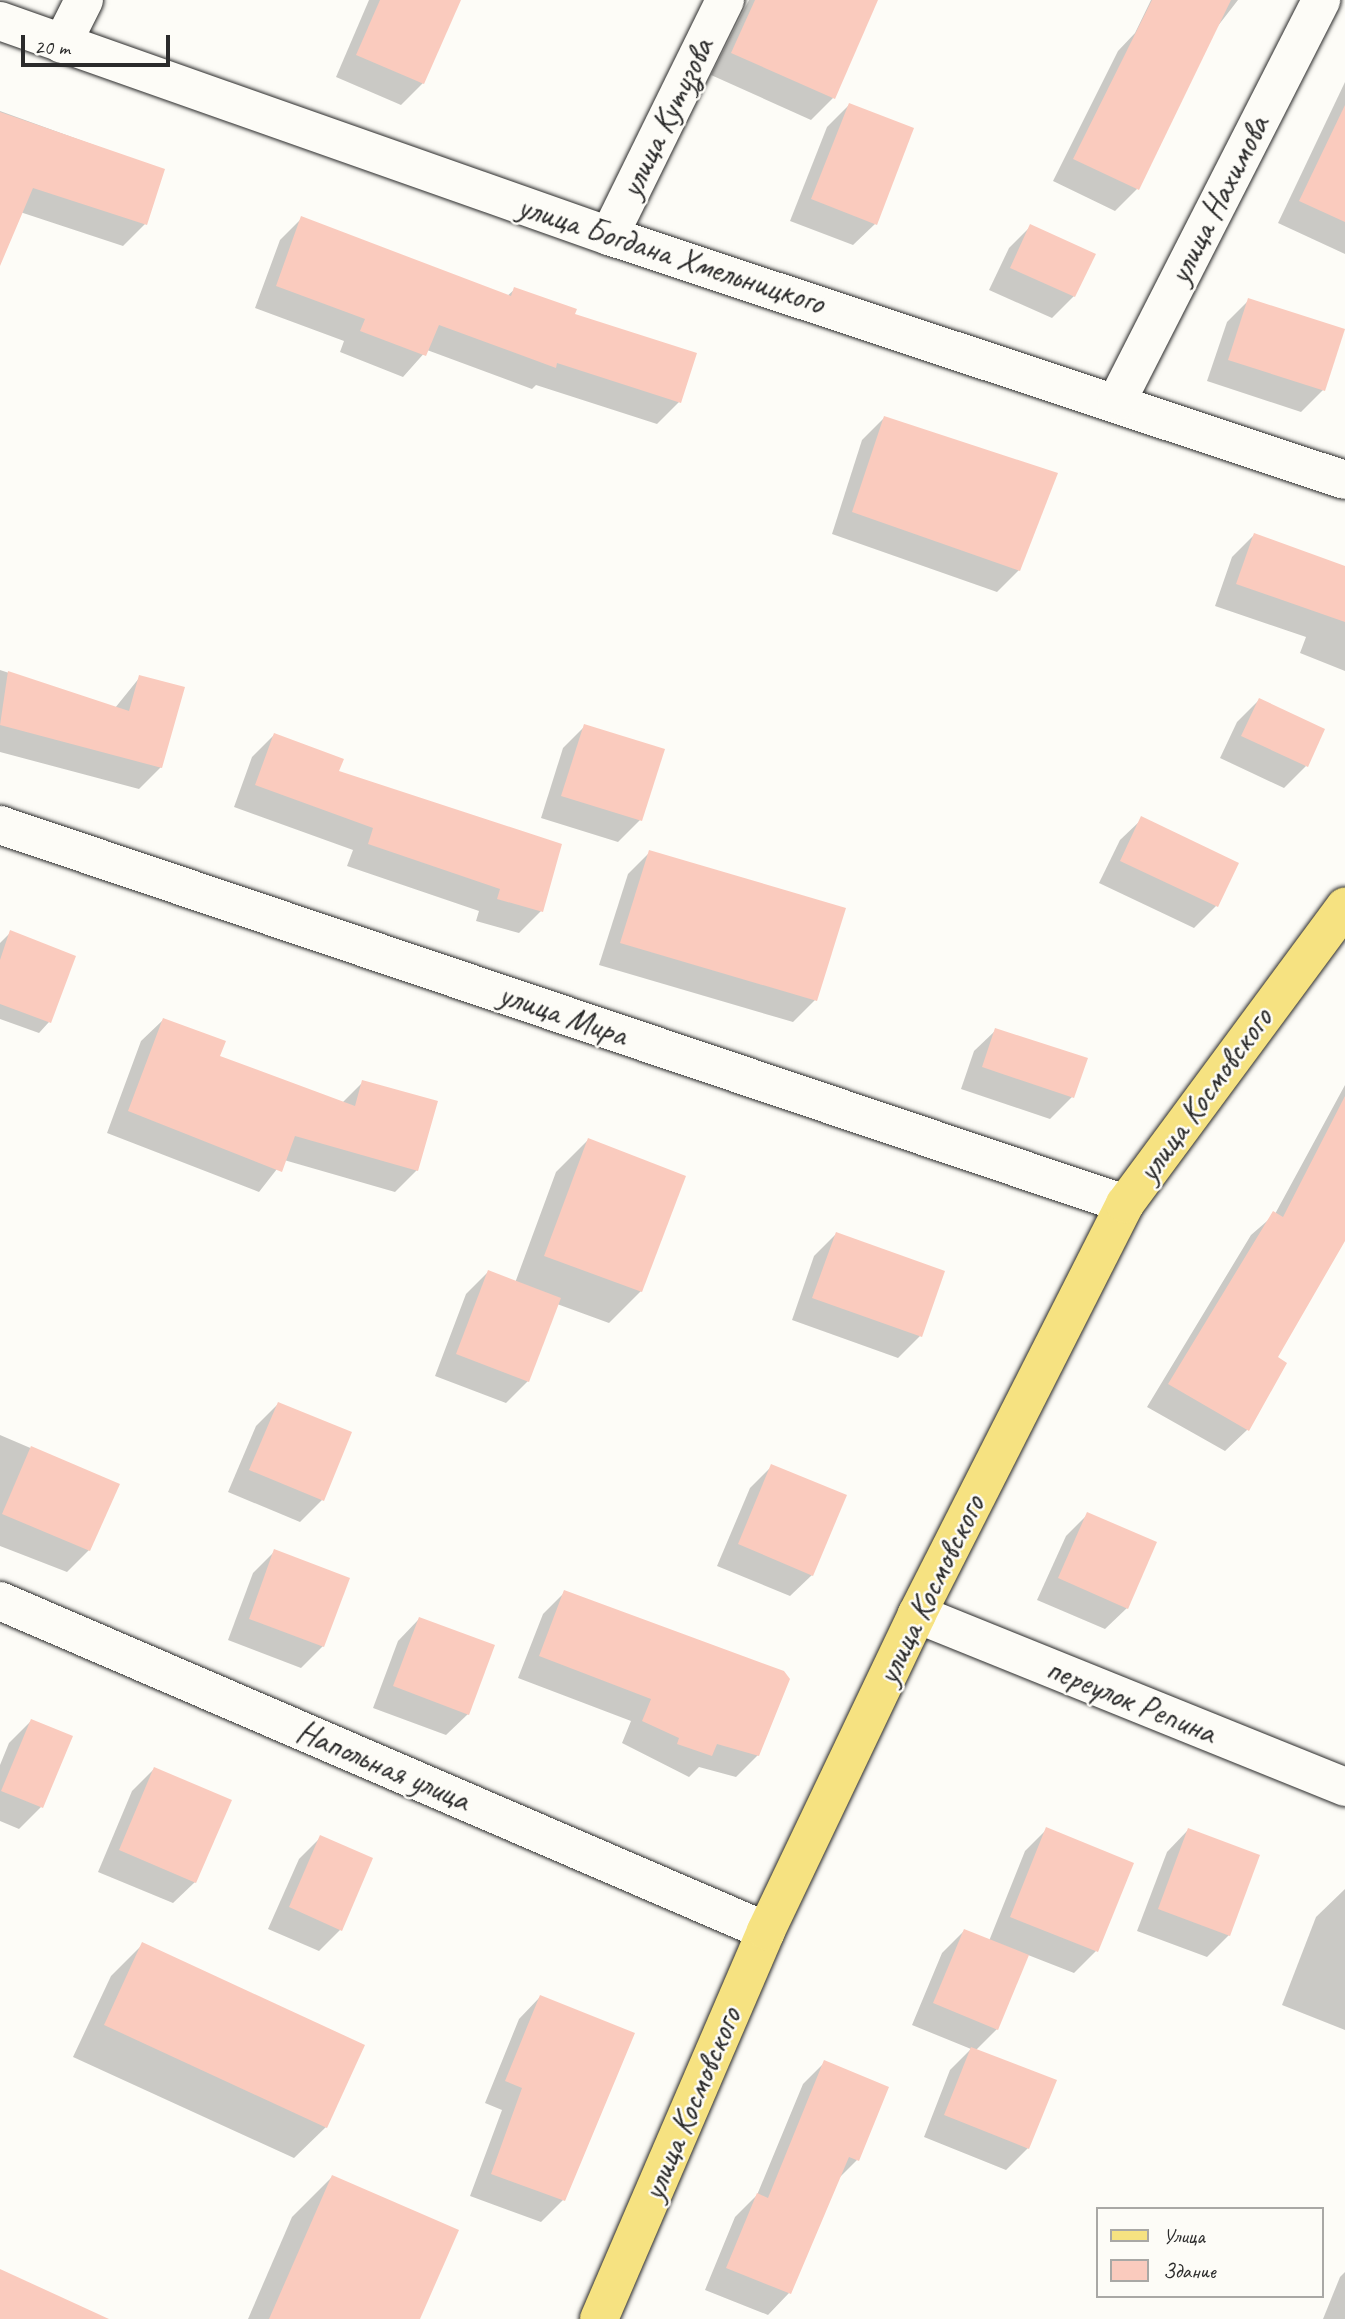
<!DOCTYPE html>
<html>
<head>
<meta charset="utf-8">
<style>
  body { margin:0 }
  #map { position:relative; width:1345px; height:2319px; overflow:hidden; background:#fdfcf7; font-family:Caveat,sans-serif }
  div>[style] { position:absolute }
  .shadow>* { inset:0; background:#0003 }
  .building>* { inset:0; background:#facbbe }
  .roads { filter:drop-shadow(0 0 2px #2b2b2b) drop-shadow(0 0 2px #2b2b2b) }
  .minor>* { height:38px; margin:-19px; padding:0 19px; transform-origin:19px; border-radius:19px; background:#fdfcf7 }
  .major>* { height:38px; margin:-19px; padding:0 19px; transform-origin:19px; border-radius:19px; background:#f6e281 }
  span { translate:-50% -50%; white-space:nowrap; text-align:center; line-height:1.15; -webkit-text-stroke:5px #fdfcf7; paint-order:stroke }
  .street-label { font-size:33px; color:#2b2b2b }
  .legend { position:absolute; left:1096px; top:2207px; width:228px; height:91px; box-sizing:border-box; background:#fdfcf7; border:2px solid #a9a8a5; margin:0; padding:9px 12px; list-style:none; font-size:21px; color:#2b2b2b }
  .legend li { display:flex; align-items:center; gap:14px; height:35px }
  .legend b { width:35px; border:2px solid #a9a8a5 }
  .scale { position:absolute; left:21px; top:35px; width:149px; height:32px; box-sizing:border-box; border:4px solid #2b2b2b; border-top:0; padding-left:9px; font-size:21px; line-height:24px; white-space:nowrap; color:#2b2b2b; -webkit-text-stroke:5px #fdfcf7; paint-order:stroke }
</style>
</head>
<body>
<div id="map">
  <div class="shadow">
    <i style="clip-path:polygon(369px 0,459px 0,423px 83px,401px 105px,336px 77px)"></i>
    <i style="clip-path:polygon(749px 0,877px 0,833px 98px,811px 120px,711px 75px)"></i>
    <i style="clip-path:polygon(1151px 0,1238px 0,1214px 31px,1137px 189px,1115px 211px,1053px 181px,1118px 51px,1135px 33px)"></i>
    <i style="clip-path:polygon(1345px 82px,1345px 254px,1278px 223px)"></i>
    <i style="clip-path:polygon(849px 105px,875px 224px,853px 245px,790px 221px,827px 127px)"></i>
    <i style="clip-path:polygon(0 111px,163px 170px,145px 224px,123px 246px,17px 211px,0 221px)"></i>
    <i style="clip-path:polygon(302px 218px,507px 296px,515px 289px,573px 315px,679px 402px,657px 424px,536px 385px,532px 389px,427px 350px,403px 377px,340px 352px,344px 341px,255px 308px,280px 240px)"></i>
    <i style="clip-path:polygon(1031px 226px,1074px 296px,1052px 318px,989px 290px,1009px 248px)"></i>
    <i style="clip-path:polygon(1249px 300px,1323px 390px,1301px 412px,1207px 381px,1227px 322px)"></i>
    <i style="clip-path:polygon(884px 418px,1019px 570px,997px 592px,832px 534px,862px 440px)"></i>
    <i style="clip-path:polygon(1254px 535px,1345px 569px,1345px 671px,1300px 653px,1306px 637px,1215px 606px,1232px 557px)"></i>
    <i style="clip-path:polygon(0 670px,115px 708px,140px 677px,161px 767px,139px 789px,0 752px)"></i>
    <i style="clip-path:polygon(1259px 700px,1306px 766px,1284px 788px,1220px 758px,1237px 722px)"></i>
    <i style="clip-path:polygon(585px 726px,640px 820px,618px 842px,541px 818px,563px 748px)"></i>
    <i style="clip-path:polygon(274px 735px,337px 772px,541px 911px,519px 933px,476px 921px,479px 911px,347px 866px,353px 850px,234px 807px,252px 757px)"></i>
    <i style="clip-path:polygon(1142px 819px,1236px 864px,1216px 906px,1194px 928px,1099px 883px,1120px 840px)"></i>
    <i style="clip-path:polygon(650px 852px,815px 1000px,793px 1022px,599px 965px,628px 874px)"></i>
    <i style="clip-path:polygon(11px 932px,49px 1022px,39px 1033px,0 1019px,0 943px)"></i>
    <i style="clip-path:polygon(163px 1020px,218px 1057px,342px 1103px,363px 1082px,417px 1170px,395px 1192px,284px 1160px,259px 1192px,107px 1133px,141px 1041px)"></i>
    <i style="clip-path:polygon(996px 1030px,1072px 1097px,1050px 1119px,961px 1089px,974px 1051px)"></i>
    <i style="clip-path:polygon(1345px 1085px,1345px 1238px,1275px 1358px,1247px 1430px,1225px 1451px,1147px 1407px,1251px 1235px,1275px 1214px)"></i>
    <i style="clip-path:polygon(588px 1140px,641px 1291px,609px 1323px,557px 1304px,528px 1381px,506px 1403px,435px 1376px,466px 1294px,488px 1272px,515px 1283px,556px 1172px)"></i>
    <i style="clip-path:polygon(836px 1234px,920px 1336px,898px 1358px,792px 1320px,814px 1256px)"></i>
    <i style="clip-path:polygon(278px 1404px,322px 1500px,300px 1522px,228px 1492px,256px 1426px)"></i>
    <i style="clip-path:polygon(0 1435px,117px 1485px,89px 1550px,67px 1572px,0 1546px)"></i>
    <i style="clip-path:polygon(772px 1466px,812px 1575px,790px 1596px,717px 1566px,750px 1488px)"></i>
    <i style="clip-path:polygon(1088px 1514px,1127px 1608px,1105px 1629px,1037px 1600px,1066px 1536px)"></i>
    <i style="clip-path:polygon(275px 1551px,323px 1646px,301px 1668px,228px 1640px,253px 1573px)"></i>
    <i style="clip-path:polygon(565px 1592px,758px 1755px,736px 1777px,699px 1767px,689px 1777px,622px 1743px,631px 1721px,518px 1678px,543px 1614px)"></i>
    <i style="clip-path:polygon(419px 1619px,468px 1714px,446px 1735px,373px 1708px,398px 1641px)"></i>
    <i style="clip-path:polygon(31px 1721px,41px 1807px,19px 1829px,0 1821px,0 1765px,9px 1743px)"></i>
    <i style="clip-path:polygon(154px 1769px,195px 1882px,173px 1903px,98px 1872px,132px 1791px)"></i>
    <i style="clip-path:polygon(1047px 1829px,1096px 1951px,1074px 1973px,1028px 1955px,997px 2029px,976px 2050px,1028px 2148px,1006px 2170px,924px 2137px,950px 2070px,971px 2049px,912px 2025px,942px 1953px,964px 1931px,989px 1941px,1025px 1851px)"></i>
    <i style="clip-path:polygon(1188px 1830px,1229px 1935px,1207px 1957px,1137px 1931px,1167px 1852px)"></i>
    <i style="clip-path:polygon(321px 1837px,340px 1930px,319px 1951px,268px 1929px,299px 1859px)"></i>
    <i style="clip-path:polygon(1345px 1889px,1345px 2030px,1282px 2005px,1316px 1917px)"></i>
    <i style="clip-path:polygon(143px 1944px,326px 2127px,294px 2158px,73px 2057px,111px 1976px)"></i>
    <i style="clip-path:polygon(540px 1997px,563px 2200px,541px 2222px,470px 2196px,502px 2110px,485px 2103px,519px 2019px)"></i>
    <i style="clip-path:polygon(825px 2062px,857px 2160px,837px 2180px,789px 2293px,768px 2315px,705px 2290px,735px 2217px,757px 2195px,803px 2084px)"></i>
    <i style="clip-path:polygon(332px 2177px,418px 2319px,248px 2319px,292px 2217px)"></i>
    <i style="clip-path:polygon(1345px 2272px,1345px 2319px,1323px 2319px,1340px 2277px)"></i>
  </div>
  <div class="building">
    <i style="clip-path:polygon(380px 0,461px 0,424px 84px,356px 55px)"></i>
    <i style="clip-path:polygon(755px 0,878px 0,835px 99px,731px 53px)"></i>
    <i style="clip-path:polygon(1152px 0,1231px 0,1139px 190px,1073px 159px)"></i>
    <i style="clip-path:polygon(849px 103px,914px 128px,877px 225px,811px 199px)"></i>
    <i style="clip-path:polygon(1345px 105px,1345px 222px,1299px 201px)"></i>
    <i style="clip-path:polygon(0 112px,165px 169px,147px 225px,33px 188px,0 266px)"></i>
    <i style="clip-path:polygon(301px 216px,511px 296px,514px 287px,577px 309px,575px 314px,697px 353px,681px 403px,557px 363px,556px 368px,439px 325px,426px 356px,360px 331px,365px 319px,276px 286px)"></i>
    <i style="clip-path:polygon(1030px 224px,1096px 254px,1075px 297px,1010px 268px)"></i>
    <i style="clip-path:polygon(1248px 298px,1345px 329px,1325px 391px,1228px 360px)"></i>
    <i style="clip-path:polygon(884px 416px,1058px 473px,1020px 571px,852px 512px)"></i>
    <i style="clip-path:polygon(1254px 533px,1345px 566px,1345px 622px,1236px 584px)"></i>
    <i style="clip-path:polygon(8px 671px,129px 711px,139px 675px,185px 687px,162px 768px,0 725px)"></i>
    <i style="clip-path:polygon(1259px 698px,1325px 729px,1308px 767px,1241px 736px)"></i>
    <i style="clip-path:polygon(584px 724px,665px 749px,642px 821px,561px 796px)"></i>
    <i style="clip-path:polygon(274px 733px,344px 759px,339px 771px,562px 844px,543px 912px,497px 899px,500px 889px,368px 844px,373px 828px,255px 785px)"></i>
    <i style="clip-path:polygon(1141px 816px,1239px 863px,1218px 907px,1120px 861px)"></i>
    <i style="clip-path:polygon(649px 850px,846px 908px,817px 1001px,620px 943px)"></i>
    <i style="clip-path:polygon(10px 930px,76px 956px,51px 1023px,0 1004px,0 960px)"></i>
    <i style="clip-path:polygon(163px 1018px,226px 1041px,220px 1056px,355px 1106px,362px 1080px,438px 1101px,418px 1171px,295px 1136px,282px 1172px,128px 1111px)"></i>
    <i style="clip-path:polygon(995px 1028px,1088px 1058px,1074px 1098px,982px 1067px)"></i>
    <i style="clip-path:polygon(1345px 1096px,1345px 1241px,1278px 1357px,1287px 1363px,1249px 1431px,1168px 1384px,1273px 1211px,1283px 1217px)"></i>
    <i style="clip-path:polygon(588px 1138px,686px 1176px,642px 1292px,544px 1256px)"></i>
    <i style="clip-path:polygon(836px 1232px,945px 1271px,922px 1337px,812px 1298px)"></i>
    <i style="clip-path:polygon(488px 1270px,561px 1298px,529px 1382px,456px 1354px)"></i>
    <i style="clip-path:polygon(278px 1402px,352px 1432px,324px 1501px,249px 1470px)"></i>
    <i style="clip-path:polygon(31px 1446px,120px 1484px,90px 1551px,2px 1514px)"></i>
    <i style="clip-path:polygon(771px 1464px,847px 1495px,813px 1576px,738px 1544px)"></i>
    <i style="clip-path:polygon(1087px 1512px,1157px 1542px,1128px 1609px,1058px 1578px)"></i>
    <i style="clip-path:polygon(274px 1549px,350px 1578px,324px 1647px,249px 1619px)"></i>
    <i style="clip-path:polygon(564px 1590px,784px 1671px,790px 1679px,759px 1756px,717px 1744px,712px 1756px,677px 1744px,679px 1738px,642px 1721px,651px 1699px,539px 1656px)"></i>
    <i style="clip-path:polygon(419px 1617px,495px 1645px,469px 1715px,393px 1686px)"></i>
    <i style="clip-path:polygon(31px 1719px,73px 1736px,43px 1808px,1px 1791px)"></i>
    <i style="clip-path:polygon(154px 1767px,232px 1800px,196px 1883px,119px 1850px)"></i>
    <i style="clip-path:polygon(1046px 1827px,1134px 1863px,1098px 1952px,1010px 1917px)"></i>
    <i style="clip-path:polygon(1188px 1828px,1260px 1855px,1230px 1936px,1158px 1909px)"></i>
    <i style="clip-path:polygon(320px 1835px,373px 1858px,342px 1931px,289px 1907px)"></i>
    <i style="clip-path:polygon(964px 1929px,1029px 1955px,998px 2030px,933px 2003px)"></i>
    <i style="clip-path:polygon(142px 1942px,365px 2045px,327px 2128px,104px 2025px)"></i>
    <i style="clip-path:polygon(540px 1995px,635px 2033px,565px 2201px,491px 2174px,522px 2088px,505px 2081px)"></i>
    <i style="clip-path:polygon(971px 2047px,1057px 2080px,1029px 2149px,944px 2115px)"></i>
    <i style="clip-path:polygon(824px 2060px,889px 2087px,859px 2161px,849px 2157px,791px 2294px,726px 2268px,757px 2193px,768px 2198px)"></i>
    <i style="clip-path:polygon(332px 2175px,459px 2230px,420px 2319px,269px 2319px)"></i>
    <i style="clip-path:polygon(0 2269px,109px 2319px,0 2319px)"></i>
  </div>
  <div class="roads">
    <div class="minor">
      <i style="left:0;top:21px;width:646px;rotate:19.44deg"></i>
      <i style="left:609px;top:236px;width:775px;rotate:18.34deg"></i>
      <i style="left:62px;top:44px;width:49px;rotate:-63.4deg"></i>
      <i style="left:609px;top:236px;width:263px;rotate:-63.8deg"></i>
      <i style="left:1117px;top:401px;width:450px;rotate:-63deg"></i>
      <i style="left:0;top:825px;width:1187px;rotate:18.62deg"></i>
      <i style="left:0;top:1601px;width:834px;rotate:23.31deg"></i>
      <i style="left:917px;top:1614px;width:462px;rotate:22deg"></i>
    </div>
    <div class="major">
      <i style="left:599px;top:2319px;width:422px;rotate:-66.7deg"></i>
      <i style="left:766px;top:1931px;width:351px;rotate:-64.5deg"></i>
      <i style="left:917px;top:1614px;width:460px;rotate:-63.1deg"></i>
      <i style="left:1125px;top:1204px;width:370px;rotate:-53.5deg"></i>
    </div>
  </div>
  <div class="street-label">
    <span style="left:667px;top:118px;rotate:-64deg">улица Кутузова</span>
    <span style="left:1219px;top:200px;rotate:-63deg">улица Нахимова</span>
    <span style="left:671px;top:255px;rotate:18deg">улица Богдана Хмельницкого</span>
    <span style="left:563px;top:1015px;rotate:19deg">улица Мира</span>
    <span style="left:1205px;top:1095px;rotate:-54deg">улица Космовского</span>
    <span style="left:931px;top:1590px;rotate:-64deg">улица Космовского</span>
    <span style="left:1131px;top:1701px;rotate:22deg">переулок Репина</span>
    <span style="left:383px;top:1766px;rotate:23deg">Напольная улица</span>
    <span style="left:692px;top:2104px;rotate:-67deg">улица Космовского</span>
  </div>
  <ul class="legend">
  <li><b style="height:9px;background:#f6e281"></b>Улица</li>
  <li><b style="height:19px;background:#facbbe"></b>Здание</li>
  </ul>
  <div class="scale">20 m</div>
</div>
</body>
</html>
